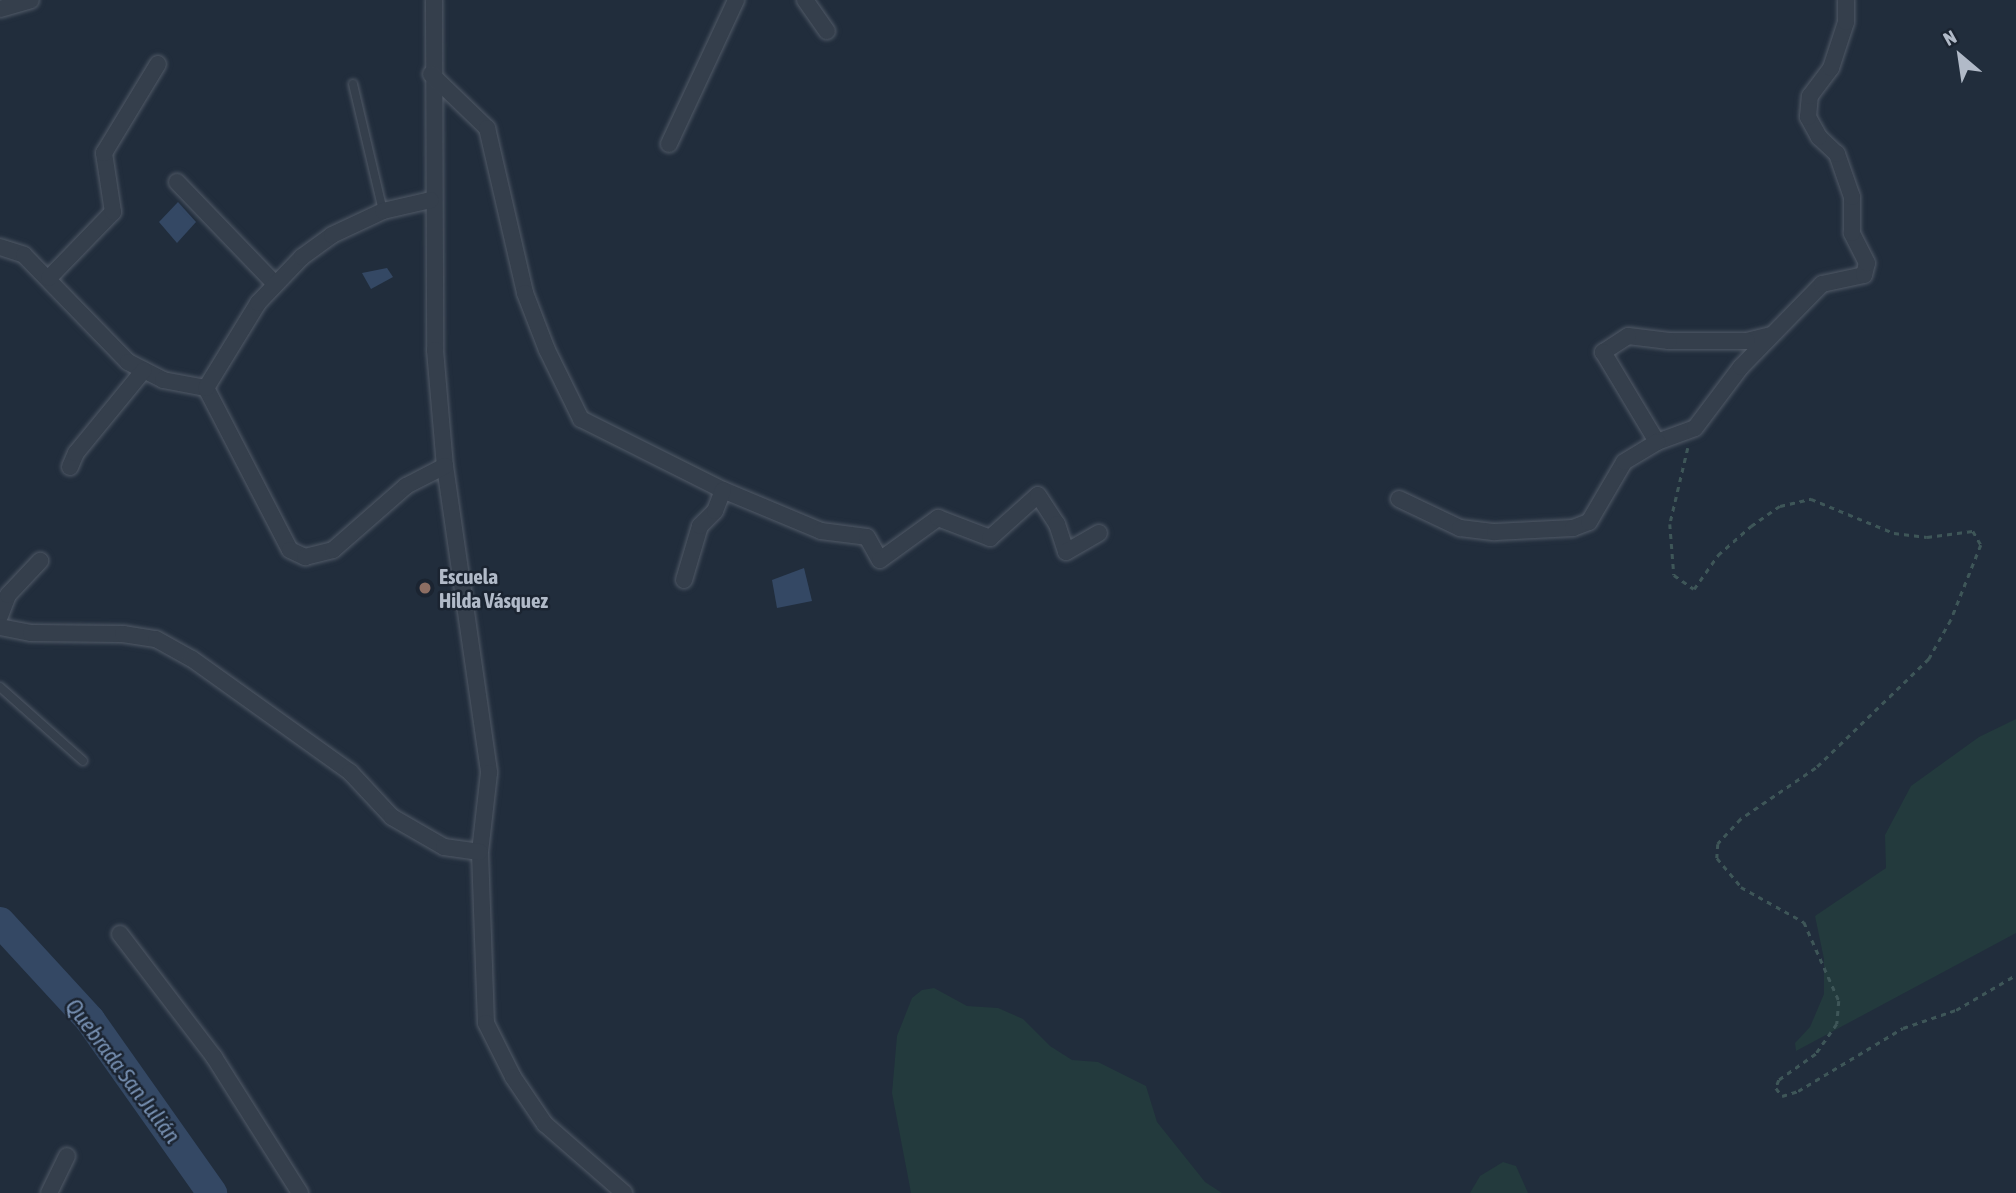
<!DOCTYPE html>
<html>
<head>
<meta charset="utf-8">
<style>
  body { margin:0 }
  #map { position:relative; width:2016px; height:1193px; overflow:hidden; background:#212d3c; font-family:"Asap Condensed",sans-serif }
  div>[style] { position:absolute }
  .green>* { inset:0; background:#233a3d }
  .water>* { inset:0; background:#344864 }
  .river>* { height:30px; margin:-15px; padding:0 15px; transform-origin:15px; border-radius:15px; background:#344864 }
  .path>* { height:2.5px; margin-top:-1.25px; transform-origin:0; background:repeating-linear-gradient(90deg,#3e5658 0 5px,transparent 0 10px) }
  .roads { filter:drop-shadow(0 0 2px #515a67) drop-shadow(0 0 2px #515a67) }
  .service>* { height:8px; margin:-4px; padding:0 4px; transform-origin:4px; border-radius:4px; background:#353f4c }
  .minor>* { height:16px; margin:-8px; padding:0 8px; transform-origin:8px; border-radius:8px; background:#353f4c }
  .dots>* { width:19px; height:19px; translate:-50% -50%; box-sizing:border-box; border:4px solid #1b2431; border-radius:50% }
  span { translate:-50% -50%; white-space:nowrap; text-align:center; line-height:1.15; -webkit-text-stroke:5px #1b2431; paint-order:stroke }
  .poi-label { font-size:21px; color:#b1bac8; font-weight:700 }
  .left { translate:0 -50%; text-align:left }
  .water-label { font-size:23px; color:#7790b2; font-style:italic }
  .north { position:absolute; left:1925px; top:21px; width:70px; height:70px; -webkit-text-stroke:5px #1b2431; paint-order:stroke; rotate:331deg; font-size:19px; font-weight:700; line-height:28px; text-align:center; color:#b1bac8 }
  .north::after { content:''; display:block; margin:auto; width:24px; height:32px; background:#b1bac8; clip-path:polygon(50% 0,100% 100%,50% 72%,0 100%) }
</style>
</head>
<body>
<div id="map">
  <div class="green">
    <i style="clip-path:polygon(2016px 719px,2016px 933px,1796px 1051px,1795px 1043px,1810px 1027px,1824px 994px,1824px 959px,1815px 916px,1886px 868px,1885px 835px,1911px 786px,1979px 737px)"></i>
    <i style="clip-path:polygon(934px 988px,967px 1006px,998px 1008px,1023px 1019px,1050px 1046px,1072px 1060px,1098px 1062px,1146px 1086px,1157px 1122px,1205px 1182px,1222px 1193px,911px 1193px,892px 1093px,897px 1036px,912px 998px,922px 990px)"></i>
    <i style="clip-path:polygon(1503px 1162px,1516px 1166px,1528px 1193px,1470px 1193px,1480px 1176px)"></i>
  </div>
  <div class="water">
    <i style="clip-path:polygon(178px 202px,196px 222px,177px 243px,159px 222px)"></i>
    <i style="clip-path:polygon(387px 268px,393px 277px,371px 289px,362px 273px)"></i>
    <i style="clip-path:polygon(804px 568px,812px 601px,777px 608px,772px 580px)"></i>
  </div>
  <div class="river">
    <i style="left:0;top:922px;width:133px;rotate:47.4deg"></i>
    <i style="left:90px;top:1020px;width:212px;rotate:54.8deg"></i>
  </div>
  <div class="path">
    <i style="left:1688px;top:448px;width:78px;rotate:103.3deg"></i>
    <i style="left:1670px;top:524px;width:51px;rotate:85.5deg"></i>
    <i style="left:1674px;top:575px;width:24px;rotate:35deg"></i>
    <i style="left:1694px;top:589px;width:42px;rotate:-54.8deg"></i>
    <i style="left:1718px;top:555px;width:44px;rotate:-41.3deg"></i>
    <i style="left:1751px;top:526px;width:35px;rotate:-35deg"></i>
    <i style="left:1780px;top:506px;width:32px;rotate:-13deg"></i>
    <i style="left:1811px;top:499px;width:90px;rotate:22.3deg"></i>
    <i style="left:1894px;top:533px;width:33px;rotate:7deg"></i>
    <i style="left:1927px;top:537px;width:46px;rotate:-7.4deg"></i>
    <i style="left:1973px;top:531px;width:16px;rotate:60deg"></i>
    <i style="left:1981px;top:545px;width:81px;rotate:111.8deg"></i>
    <i style="left:1951px;top:620px;width:45px;rotate:119.4deg"></i>
    <i style="left:1929px;top:659px;width:157px;rotate:136deg"></i>
    <i style="left:1816px;top:768px;width:91px;rotate:145.8deg"></i>
    <i style="left:1741px;top:819px;width:34px;rotate:133deg"></i>
    <i style="left:1718px;top:844px;width:14px;rotate:94deg"></i>
    <i style="left:1717px;top:858px;width:38px;rotate:50deg"></i>
    <i style="left:1741px;top:887px;width:72px;rotate:29.1deg"></i>
    <i style="left:1804px;top:922px;width:86px;rotate:66.1deg"></i>
    <i style="left:1839px;top:1001px;width:23px;rotate:95deg"></i>
    <i style="left:1837px;top:1024px;width:37px;rotate:125deg"></i>
    <i style="left:1816px;top:1054px;width:45px;rotate:144.9deg"></i>
    <i style="left:1779px;top:1080px;width:9px;rotate:111deg"></i>
    <i style="left:1776px;top:1088px;width:10px;rotate:53deg"></i>
    <i style="left:1782px;top:1096px;width:17px;rotate:-17deg"></i>
    <i style="left:1798px;top:1091px;width:122px;rotate:-31deg"></i>
    <i style="left:1903px;top:1028px;width:56px;rotate:-18.8deg"></i>
    <i style="left:1956px;top:1010px;width:69px;rotate:-30.3deg"></i>
  </div>
  <div class="roads">
    <div class="service">
      <i style="left:353px;top:84px;width:130px;rotate:76.7deg"></i>
      <i style="left:0;top:687px;width:111px;rotate:41.7deg"></i>
    </div>
    <div class="minor">
      <i style="left:434px;top:0;width:350px;rotate:89.8deg"></i>
      <i style="left:435px;top:350px;width:116px;rotate:85.1deg"></i>
      <i style="left:445px;top:466px;width:310px;rotate:81.8deg"></i>
      <i style="left:489px;top:773px;width:80px;rotate:96.5deg"></i>
      <i style="left:480px;top:852px;width:171px;rotate:88deg"></i>
      <i style="left:486px;top:1023px;width:60px;rotate:63.4deg"></i>
      <i style="left:513px;top:1077px;width:57px;rotate:55.8deg"></i>
      <i style="left:545px;top:1124px;width:105px;rotate:41.1deg"></i>
      <i style="left:805px;top:0;width:38px;rotate:55deg"></i>
      <i style="left:0;top:9px;width:32px;rotate:-16deg"></i>
      <i style="left:431px;top:74px;width:78px;rotate:44deg"></i>
      <i style="left:487px;top:128px;width:169px;rotate:77deg"></i>
      <i style="left:525px;top:293px;width:61px;rotate:68.9deg"></i>
      <i style="left:547px;top:350px;width:77px;rotate:63.8deg"></i>
      <i style="left:581px;top:419px;width:159px;rotate:26.6deg"></i>
      <i style="left:723px;top:490px;width:106px;rotate:22.7deg"></i>
      <i style="left:821px;top:531px;width:46px;rotate:7.4deg"></i>
      <i style="left:867px;top:537px;width:26px;rotate:61deg"></i>
      <i style="left:880px;top:560px;width:72px;rotate:-35.9deg"></i>
      <i style="left:938px;top:518px;width:56px;rotate:21deg"></i>
      <i style="left:990px;top:538px;width:64px;rotate:-41.9deg"></i>
      <i style="left:1038px;top:495px;width:35px;rotate:57deg"></i>
      <i style="left:1057px;top:524px;width:29px;rotate:72deg"></i>
      <i style="left:1066px;top:552px;width:38px;rotate:-30deg"></i>
      <i style="left:669px;top:144px;width:159px;rotate:-65deg"></i>
      <i style="left:177px;top:182px;width:141px;rotate:46.1deg"></i>
      <i style="left:0;top:247px;width:25px;rotate:18deg"></i>
      <i style="left:24px;top:255px;width:149px;rotate:45.8deg"></i>
      <i style="left:128px;top:362px;width:39px;rotate:27deg"></i>
      <i style="left:163px;top:380px;width:44px;rotate:10.5deg"></i>
      <i style="left:206px;top:388px;width:182px;rotate:62.6deg"></i>
      <i style="left:290px;top:550px;width:17px;rotate:25deg"></i>
      <i style="left:305px;top:557px;width:29px;rotate:-14deg"></i>
      <i style="left:333px;top:550px;width:97px;rotate:-41.2deg"></i>
      <i style="left:406px;top:486px;width:44px;rotate:-27.1deg"></i>
      <i style="left:49px;top:278px;width:92px;rotate:-45.9deg"></i>
      <i style="left:113px;top:212px;width:60px;rotate:-98.7deg"></i>
      <i style="left:104px;top:153px;width:104px;rotate:-58.8deg"></i>
      <i style="left:1771px;top:335px;width:25px;rotate:166deg"></i>
      <i style="left:1747px;top:341px;width:78px;rotate:180deg"></i>
      <i style="left:1669px;top:341px;width:41px;rotate:-173deg"></i>
      <i style="left:1628px;top:336px;width:30px;rotate:147deg"></i>
      <i style="left:1603px;top:352px;width:105px;rotate:59deg"></i>
      <i style="left:1657px;top:442px;width:40px;rotate:-20.2deg"></i>
      <i style="left:1695px;top:428px;width:76px;rotate:-53deg"></i>
      <i style="left:1741px;top:367px;width:116px;rotate:-45.7deg"></i>
      <i style="left:1822px;top:284px;width:43px;rotate:-12.1deg"></i>
      <i style="left:1864px;top:275px;width:12px;rotate:-76deg"></i>
      <i style="left:1867px;top:263px;width:34px;rotate:-117deg"></i>
      <i style="left:1852px;top:233px;width:36px;rotate:-90deg"></i>
      <i style="left:1852px;top:197px;width:46px;rotate:-109.2deg"></i>
      <i style="left:1837px;top:154px;width:25px;rotate:-137deg"></i>
      <i style="left:1819px;top:137px;width:23px;rotate:-119deg"></i>
      <i style="left:1808px;top:117px;width:21px;rotate:-85deg"></i>
      <i style="left:1810px;top:96px;width:35px;rotate:-53deg"></i>
      <i style="left:1831px;top:68px;width:48px;rotate:-71.9deg"></i>
      <i style="left:1846px;top:22px;width:22px;rotate:-90deg"></i>
      <i style="left:206px;top:388px;width:100px;rotate:-58.5deg"></i>
      <i style="left:258px;top:303px;width:64px;rotate:-46.3deg"></i>
      <i style="left:302px;top:257px;width:37px;rotate:-36deg"></i>
      <i style="left:332px;top:235px;width:56px;rotate:-25.2deg"></i>
      <i style="left:383px;top:211px;width:49px;rotate:-12.9deg"></i>
      <i style="left:70px;top:467px;width:15px;rotate:-67deg"></i>
      <i style="left:76px;top:453px;width:107px;rotate:-50.7deg"></i>
      <i style="left:1399px;top:499px;width:68px;rotate:25.4deg"></i>
      <i style="left:1460px;top:528px;width:35px;rotate:7deg"></i>
      <i style="left:1495px;top:532px;width:78px;rotate:-2.9deg"></i>
      <i style="left:1573px;top:528px;width:17px;rotate:-21deg"></i>
      <i style="left:1589px;top:522px;width:69px;rotate:-59.7deg"></i>
      <i style="left:1624px;top:462px;width:39px;rotate:-31deg"></i>
      <i style="left:684px;top:580px;width:56px;rotate:-73.5deg"></i>
      <i style="left:700px;top:526px;width:21px;rotate:-45deg"></i>
      <i style="left:715px;top:511px;width:22px;rotate:-69deg"></i>
      <i style="left:0;top:616px;width:22px;rotate:-69deg"></i>
      <i style="left:8px;top:595px;width:47px;rotate:-46.7deg"></i>
      <i style="left:0;top:627px;width:32px;rotate:11deg"></i>
      <i style="left:31px;top:633px;width:92px;rotate:0.6deg"></i>
      <i style="left:123px;top:634px;width:33px;rotate:9deg"></i>
      <i style="left:156px;top:639px;width:41px;rotate:29.1deg"></i>
      <i style="left:192px;top:659px;width:194px;rotate:35.6deg"></i>
      <i style="left:350px;top:772px;width:62px;rotate:47deg"></i>
      <i style="left:392px;top:817px;width:60px;rotate:30deg"></i>
      <i style="left:444px;top:847px;width:36px;rotate:8deg"></i>
      <i style="left:120px;top:934px;width:155px;rotate:52.6deg"></i>
      <i style="left:214px;top:1057px;width:161px;rotate:57.7deg"></i>
      <i style="left:49px;top:1193px;width:41px;rotate:-64.1deg"></i>
    </div>
  </div>
  <div class="dots">
    <i style="left:425px;top:588px;background:#8d6e63"></i>
  </div>
  <div class="poi-label">
    <span class="left" style="left:439px;top:588px">Escuela<br>Hilda Vásquez</span>
  </div>
  <div class="water-label">
    <span style="left:123px;top:1071px;rotate:53deg">Quebrada San Julián</span>
  </div>
  <div class="north">N</div>
</div>
</body>
</html>
